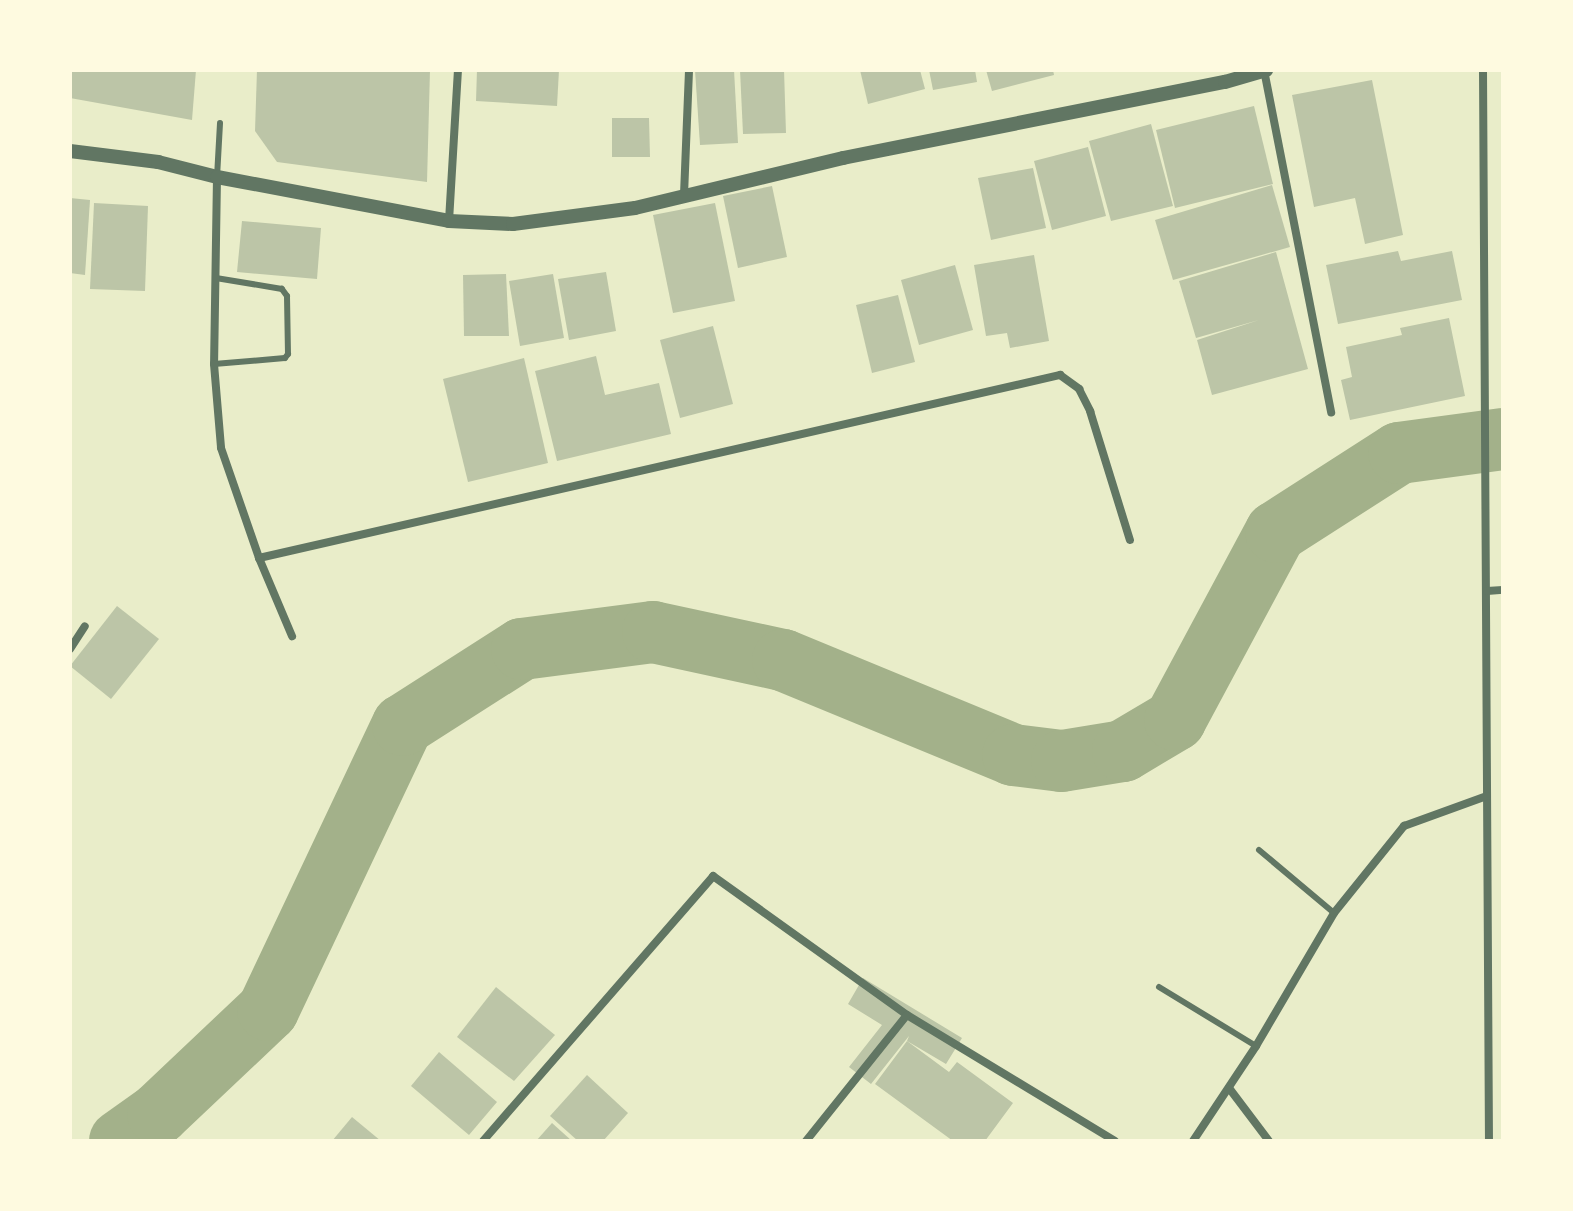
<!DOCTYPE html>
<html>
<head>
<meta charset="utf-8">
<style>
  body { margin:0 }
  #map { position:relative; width:1573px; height:1211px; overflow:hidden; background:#e9edc9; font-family:"Noto Serif",serif }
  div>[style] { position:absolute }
  .river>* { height:62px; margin:-31px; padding:0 31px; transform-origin:31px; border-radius:31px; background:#a3b18a }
  .building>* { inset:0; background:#bcc5a7 }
  .service>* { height:6px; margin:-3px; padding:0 3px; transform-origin:3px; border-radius:3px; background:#617663 }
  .minor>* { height:8px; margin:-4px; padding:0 4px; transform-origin:4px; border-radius:4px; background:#617663 }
  .tertiary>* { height:14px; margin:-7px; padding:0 7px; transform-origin:7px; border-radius:7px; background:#617663 }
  span { translate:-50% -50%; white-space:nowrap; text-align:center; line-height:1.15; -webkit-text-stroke:8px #fefae0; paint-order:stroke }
  .frame { position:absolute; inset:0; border:72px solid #fefae0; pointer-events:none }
</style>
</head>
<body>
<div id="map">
  <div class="river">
    <i style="left:120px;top:1141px;width:47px;rotate:-35.4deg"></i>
    <i style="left:158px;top:1114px;width:151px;rotate:-43.4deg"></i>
    <i style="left:268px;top:1010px;width:315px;rotate:-64.7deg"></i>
    <i style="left:403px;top:725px;width:141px;rotate:-32.6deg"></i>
    <i style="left:522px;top:649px;width:132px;rotate:-7.4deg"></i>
    <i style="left:653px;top:632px;width:133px;rotate:12.2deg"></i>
    <i style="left:783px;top:660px;width:249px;rotate:22.4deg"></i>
    <i style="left:1013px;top:755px;width:49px;rotate:7deg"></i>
    <i style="left:1062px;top:761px;width:62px;rotate:-9.3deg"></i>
    <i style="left:1123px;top:751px;width:61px;rotate:-30.8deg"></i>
    <i style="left:1175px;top:720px;width:213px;rotate:-61.8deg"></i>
    <i style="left:1276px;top:532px;width:146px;rotate:-32.7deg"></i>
    <i style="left:1399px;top:453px;width:105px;rotate:-7.7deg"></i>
  </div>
  <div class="building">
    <i style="clip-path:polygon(70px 70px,196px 70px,192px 120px,70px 98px)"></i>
    <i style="clip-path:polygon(257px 70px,430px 70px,427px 182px,277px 162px,255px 131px)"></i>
    <i style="clip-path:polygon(477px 70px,559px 70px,557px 106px,476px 101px)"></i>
    <i style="clip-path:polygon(695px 70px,734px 70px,738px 143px,700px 145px)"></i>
    <i style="clip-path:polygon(740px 70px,784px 70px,786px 133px,743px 134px)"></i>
    <i style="clip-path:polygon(860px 70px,920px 70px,925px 89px,868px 104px)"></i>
    <i style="clip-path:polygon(929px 70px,975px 70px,977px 82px,933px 90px)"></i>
    <i style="clip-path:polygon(986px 70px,1053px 70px,1054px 75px,992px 91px)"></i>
    <i style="clip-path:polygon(1372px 80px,1403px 235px,1365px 244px,1355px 198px,1314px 207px,1292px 95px)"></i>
    <i style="clip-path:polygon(1254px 106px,1273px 184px,1175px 208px,1156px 130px)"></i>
    <i style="clip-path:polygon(612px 118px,649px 118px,650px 157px,612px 157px)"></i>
    <i style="clip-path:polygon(1151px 124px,1173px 206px,1111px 221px,1089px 141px)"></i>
    <i style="clip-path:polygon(1088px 147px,1106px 216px,1052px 230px,1034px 161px)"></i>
    <i style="clip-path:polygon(1033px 168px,1046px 228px,991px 240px,978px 178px)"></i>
    <i style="clip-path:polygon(1272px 185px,1290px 247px,1173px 280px,1155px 220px)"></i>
    <i style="clip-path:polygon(772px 186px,787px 257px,738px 268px,723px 196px)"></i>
    <i style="clip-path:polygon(70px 198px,90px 200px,85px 275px,70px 273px)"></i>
    <i style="clip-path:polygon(94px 203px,148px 206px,145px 291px,90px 289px)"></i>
    <i style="clip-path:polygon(715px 203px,735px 301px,673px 313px,653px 215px)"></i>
    <i style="clip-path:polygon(242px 221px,321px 228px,317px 279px,237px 272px)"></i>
    <i style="clip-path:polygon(1398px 251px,1401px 261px,1452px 251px,1462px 300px,1338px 324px,1326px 265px)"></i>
    <i style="clip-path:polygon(1276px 252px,1308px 369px,1212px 395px,1197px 340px,1259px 320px,1196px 338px,1179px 281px)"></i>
    <i style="clip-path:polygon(1034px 255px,1049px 341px,1010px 348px,1007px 333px,986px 336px,974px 265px)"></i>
    <i style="clip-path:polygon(955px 265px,973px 330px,919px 345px,901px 280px)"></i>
    <i style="clip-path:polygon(606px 272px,616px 331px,569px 340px,558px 279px)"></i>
    <i style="clip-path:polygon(506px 274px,509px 336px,464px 336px,463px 275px)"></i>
    <i style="clip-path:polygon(553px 274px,564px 338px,520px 346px,509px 281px)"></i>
    <i style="clip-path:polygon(898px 295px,915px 362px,872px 373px,856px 305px)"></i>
    <i style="clip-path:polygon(1449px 318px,1465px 396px,1350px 420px,1341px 380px,1352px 377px,1346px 347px,1402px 335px,1400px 328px)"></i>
    <i style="clip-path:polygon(713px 326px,733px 404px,680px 418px,660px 340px)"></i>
    <i style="clip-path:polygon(596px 356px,605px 395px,659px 383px,671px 434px,557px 461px,535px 371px)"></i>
    <i style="clip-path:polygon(524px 358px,548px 463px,468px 482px,443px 379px)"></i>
    <i style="clip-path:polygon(117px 606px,159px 639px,111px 699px,70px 666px)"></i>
    <i style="clip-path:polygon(863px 978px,962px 1038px,946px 1064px,907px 1041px,909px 1036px,871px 1084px,849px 1067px,882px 1025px,848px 1004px)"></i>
    <i style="clip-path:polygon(496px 987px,555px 1035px,514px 1081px,457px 1037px)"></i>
    <i style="clip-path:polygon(907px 1041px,949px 1072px,957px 1062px,1013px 1103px,985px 1141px,953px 1141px,875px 1084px)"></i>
    <i style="clip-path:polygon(439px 1052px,497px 1102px,469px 1135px,411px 1086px)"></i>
    <i style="clip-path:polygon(587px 1075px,628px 1113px,603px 1141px,578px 1141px,550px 1116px)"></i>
    <i style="clip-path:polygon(352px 1117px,381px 1141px,332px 1141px)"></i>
    <i style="clip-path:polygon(552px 1123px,572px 1141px,536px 1141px)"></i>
  </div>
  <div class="service">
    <i style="left:217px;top:177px;width:54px;rotate:-86.8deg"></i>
    <i style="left:214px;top:364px;width:71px;rotate:-4.8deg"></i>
    <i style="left:285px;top:358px;width:5px;rotate:-53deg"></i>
    <i style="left:288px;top:354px;width:58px;rotate:-91deg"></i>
    <i style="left:287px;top:296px;width:9px;rotate:-126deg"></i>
    <i style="left:282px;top:289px;width:67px;rotate:-170.5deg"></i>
    <i style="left:1259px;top:850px;width:98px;rotate:40deg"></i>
    <i style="left:1159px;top:987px;width:114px;rotate:31.3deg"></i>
  </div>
  <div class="minor">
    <i style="left:1264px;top:70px;width:349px;rotate:78.9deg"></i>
    <i style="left:1483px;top:70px;width:1071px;rotate:89.68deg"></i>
    <i style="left:217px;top:177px;width:187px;rotate:90.9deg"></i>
    <i style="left:214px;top:364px;width:84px;rotate:85.2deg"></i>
    <i style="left:221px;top:448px;width:116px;rotate:70.9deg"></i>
    <i style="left:259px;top:558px;width:85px;rotate:67.1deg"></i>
    <i style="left:684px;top:195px;width:125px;rotate:-87.7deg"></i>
    <i style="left:449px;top:221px;width:151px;rotate:-86.6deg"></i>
    <i style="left:259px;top:558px;width:822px;rotate:-12.87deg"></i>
    <i style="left:1060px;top:375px;width:24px;rotate:36deg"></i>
    <i style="left:1079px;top:389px;width:25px;rotate:63deg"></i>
    <i style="left:1090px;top:411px;width:135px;rotate:72.8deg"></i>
    <i style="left:1487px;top:591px;width:16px;rotate:-4deg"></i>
    <i style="left:70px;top:649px;width:27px;rotate:-57deg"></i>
    <i style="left:1229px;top:1088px;width:66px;rotate:53deg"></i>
    <i style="left:483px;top:1141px;width:351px;rotate:-49deg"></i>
    <i style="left:713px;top:876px;width:239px;rotate:35.6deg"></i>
    <i style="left:907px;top:1015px;width:243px;rotate:31.2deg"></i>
    <i style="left:806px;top:1141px;width:161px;rotate:-51.3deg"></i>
    <i style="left:1193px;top:1141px;width:114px;rotate:-56.4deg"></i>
    <i style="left:1256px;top:1046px;width:154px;rotate:-59.6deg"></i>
    <i style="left:1334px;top:913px;width:112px;rotate:-51.2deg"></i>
    <i style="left:1404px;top:826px;width:88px;rotate:-19.9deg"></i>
  </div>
  <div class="tertiary">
    <i style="left:70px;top:151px;width:89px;rotate:7.1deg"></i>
    <i style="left:158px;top:162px;width:61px;rotate:14.3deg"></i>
    <i style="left:217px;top:177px;width:236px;rotate:10.7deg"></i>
    <i style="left:449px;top:221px;width:64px;rotate:2.7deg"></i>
    <i style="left:513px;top:224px;width:123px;rotate:-7.5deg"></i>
    <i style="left:635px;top:208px;width:214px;rotate:-13.5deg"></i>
    <i style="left:843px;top:158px;width:389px;rotate:-11.3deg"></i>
    <i style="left:1225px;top:82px;width:43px;rotate:-16.3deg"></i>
  </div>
  <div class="frame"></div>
</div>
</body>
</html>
